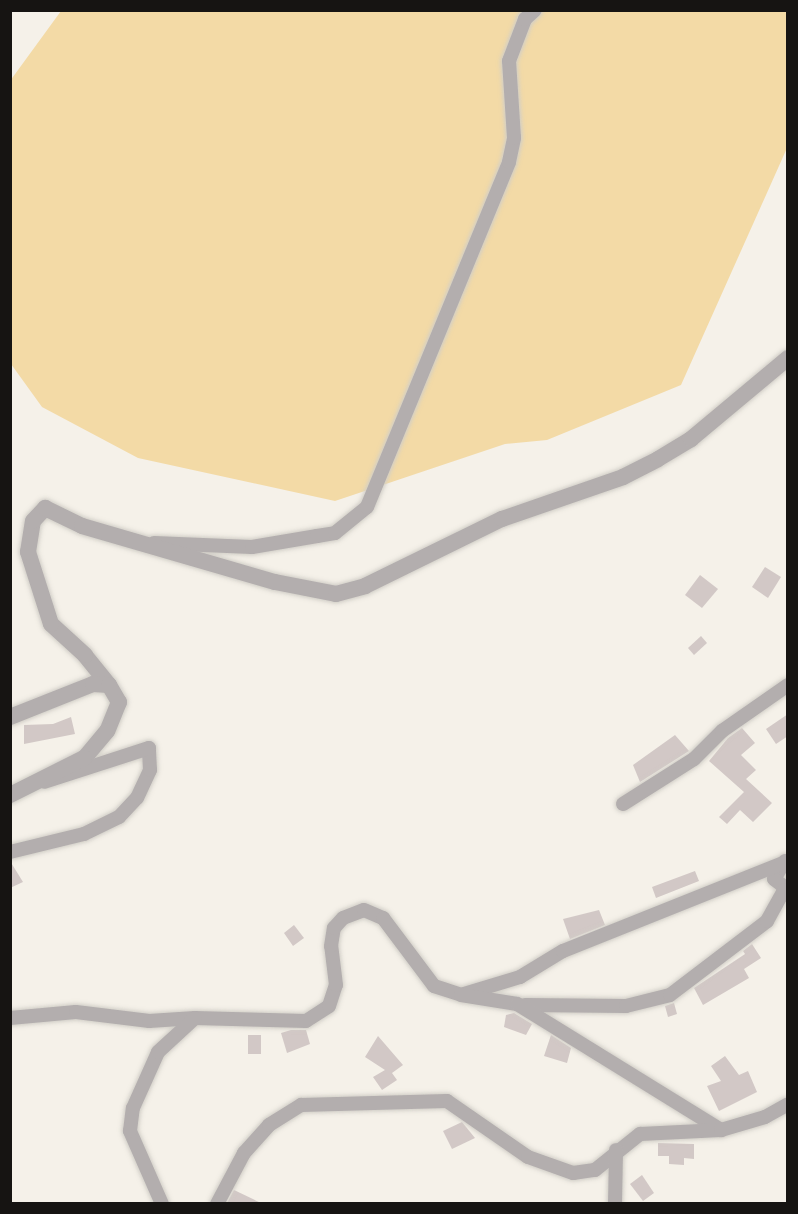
<!DOCTYPE html>
<html>
<head>
<meta charset="utf-8">
<style>
  body { margin:0 }
  #map { position:relative; width:798px; height:1214px; overflow:hidden; background:#f5f1e9; font-family:Signika,sans-serif }
  div>[style] { position:absolute }
  .green>* { inset:0; background:#f3daa6 }
  .building>* { inset:0; background:#d2c8c6 }
  .roads { filter:drop-shadow(0 0 2px #d1cec7) drop-shadow(0 0 2px #d1cec7) }
  .minor>* { height:14px; margin:-7px; padding:0 7px; transform-origin:7px; border-radius:7px; background:#b3aeae }
  .tertiary>* { height:16px; margin:-8px; padding:0 8px; transform-origin:8px; border-radius:8px; background:#b3aeae }
  span { translate:-50% -50%; white-space:nowrap; text-align:center; line-height:1.15; -webkit-text-stroke:4.5px #f5f1e9; paint-order:stroke }
  .frame { position:absolute; inset:0; border:12px solid #161412; pointer-events:none }
</style>
</head>
<body>
<div id="map">
  <div class="green">
    <i style="clip-path:polygon(61px 11px,787px 11px,787px 148px,681px 385px,547px 440px,505px 444px,335px 501px,138px 458px,42px 407px,11px 364px,10px 81px)"></i>
  </div>
  <div class="building">
    <i style="clip-path:polygon(765px 567px,781px 577px,768px 598px,752px 587px)"></i>
    <i style="clip-path:polygon(700px 575px,718px 589px,702px 608px,685px 595px)"></i>
    <i style="clip-path:polygon(701px 636px,707px 643px,694px 655px,688px 648px)"></i>
    <i style="clip-path:polygon(788px 714px,788px 736px,776px 744px,766px 729px)"></i>
    <i style="clip-path:polygon(71px 717px,75px 734px,24px 744px,24px 725px,53px 724px)"></i>
    <i style="clip-path:polygon(742px 728px,755px 743px,741px 755px,756px 770px,746px 779px,772px 803px,753px 822px,740px 810px,727px 824px,719px 817px,744px 792px,709px 761px,728px 738px)"></i>
    <i style="clip-path:polygon(675px 735px,689px 751px,640px 782px,633px 765px)"></i>
    <i style="clip-path:polygon(10px 861px,23px 882px,10px 888px)"></i>
    <i style="clip-path:polygon(695px 871px,699px 881px,656px 898px,652px 887px)"></i>
    <i style="clip-path:polygon(599px 910px,605px 925px,570px 939px,563px 919px)"></i>
    <i style="clip-path:polygon(294px 925px,304px 938px,293px 946px,284px 933px)"></i>
    <i style="clip-path:polygon(752px 944px,761px 958px,744px 969px,749px 978px,703px 1005px,694px 988px,745px 954px,743px 951px)"></i>
    <i style="clip-path:polygon(674px 1003px,677px 1014px,668px 1017px,665px 1006px)"></i>
    <i style="clip-path:polygon(514px 1013px,532px 1024px,526px 1035px,504px 1027px,506px 1015px)"></i>
    <i style="clip-path:polygon(291px 1030px,306px 1030px,310px 1044px,287px 1053px,281px 1033px)"></i>
    <i style="clip-path:polygon(248px 1035px,261px 1035px,261px 1054px,248px 1054px)"></i>
    <i style="clip-path:polygon(551px 1035px,571px 1048px,567px 1063px,544px 1056px)"></i>
    <i style="clip-path:polygon(378px 1036px,403px 1065px,392px 1073px,397px 1080px,382px 1090px,373px 1077px,385px 1070px,365px 1057px)"></i>
    <i style="clip-path:polygon(725px 1056px,739px 1075px,748px 1071px,757px 1092px,719px 1111px,707px 1086px,721px 1081px,711px 1066px)"></i>
    <i style="clip-path:polygon(462px 1122px,475px 1138px,452px 1149px,443px 1131px)"></i>
    <i style="clip-path:polygon(658px 1143px,694px 1144px,694px 1159px,684px 1158px,684px 1165px,669px 1164px,669px 1156px,658px 1156px)"></i>
    <i style="clip-path:polygon(642px 1175px,654px 1193px,643px 1201px,630px 1184px)"></i>
    <i style="clip-path:polygon(234px 1190px,261px 1203px,227px 1203px)"></i>
  </div>
  <div class="roads">
    <div class="minor">
      <i style="left:154px;top:543px;width:98px;rotate:2.3deg"></i>
      <i style="left:252px;top:547px;width:66px;rotate:-9.6deg"></i>
      <i style="left:317px;top:536px;width:18px;rotate:-9deg"></i>
      <i style="left:335px;top:533px;width:41px;rotate:-39.1deg"></i>
      <i style="left:367px;top:507px;width:373px;rotate:-67.6deg"></i>
      <i style="left:509px;top:162px;width:25px;rotate:-78deg"></i>
      <i style="left:514px;top:138px;width:77px;rotate:-93.7deg"></i>
      <i style="left:509px;top:61px;width:45px;rotate:-69.1deg"></i>
      <i style="left:525px;top:19px;width:13px;rotate:-42deg"></i>
      <i style="left:623px;top:804px;width:84px;rotate:-32.4deg"></i>
      <i style="left:694px;top:759px;width:40px;rotate:-45deg"></i>
      <i style="left:722px;top:731px;width:80px;rotate:-34.9deg"></i>
      <i style="left:10px;top:852px;width:76px;rotate:-13.7deg"></i>
      <i style="left:84px;top:834px;width:39px;rotate:-26deg"></i>
      <i style="left:119px;top:817px;width:26px;rotate:-47deg"></i>
      <i style="left:137px;top:798px;width:31px;rotate:-65deg"></i>
      <i style="left:150px;top:770px;width:22px;rotate:-93deg"></i>
      <i style="left:149px;top:748px;width:110px;rotate:162.1deg"></i>
      <i style="left:785px;top:861px;width:21px;rotate:121deg"></i>
      <i style="left:774px;top:879px;width:18px;rotate:38deg"></i>
      <i style="left:464px;top:994px;width:59px;rotate:-16.9deg"></i>
      <i style="left:520px;top:977px;width:50px;rotate:-31.2deg"></i>
      <i style="left:563px;top:951px;width:237px;rotate:-21.8deg"></i>
      <i style="left:525px;top:1005px;width:101px;rotate:0.6deg"></i>
      <i style="left:626px;top:1006px;width:45px;rotate:-14deg"></i>
      <i style="left:670px;top:995px;width:122px;rotate:-37.3deg"></i>
      <i style="left:767px;top:921px;width:35px;rotate:-61deg"></i>
      <i style="left:10px;top:1018px;width:66px;rotate:-5.2deg"></i>
      <i style="left:76px;top:1012px;width:74px;rotate:7deg"></i>
      <i style="left:149px;top:1021px;width:46px;rotate:-3.7deg"></i>
      <i style="left:195px;top:1018px;width:111px;rotate:1.5deg"></i>
      <i style="left:306px;top:1021px;width:27px;rotate:-33deg"></i>
      <i style="left:329px;top:1006px;width:22px;rotate:-72deg"></i>
      <i style="left:336px;top:985px;width:39px;rotate:-97deg"></i>
      <i style="left:331px;top:946px;width:18px;rotate:-81deg"></i>
      <i style="left:334px;top:928px;width:13px;rotate:-48deg"></i>
      <i style="left:343px;top:918px;width:22px;rotate:-21deg"></i>
      <i style="left:364px;top:910px;width:21px;rotate:23deg"></i>
      <i style="left:383px;top:918px;width:85px;rotate:53.1deg"></i>
      <i style="left:434px;top:986px;width:28px;rotate:18deg"></i>
      <i style="left:461px;top:995px;width:57px;rotate:9.1deg"></i>
      <i style="left:517px;top:1004px;width:240px;rotate:31.7deg"></i>
      <i style="left:162px;top:1204px;width:80px;rotate:-113.7deg"></i>
      <i style="left:130px;top:1131px;width:23px;rotate:-83deg"></i>
      <i style="left:133px;top:1108px;width:61px;rotate:-65.9deg"></i>
      <i style="left:158px;top:1052px;width:50px;rotate:-42.6deg"></i>
      <i style="left:217px;top:1204px;width:58px;rotate:-62.1deg"></i>
      <i style="left:244px;top:1153px;width:38px;rotate:-48deg"></i>
      <i style="left:269px;top:1125px;width:38px;rotate:-32deg"></i>
      <i style="left:301px;top:1105px;width:146px;rotate:-1.6deg"></i>
      <i style="left:447px;top:1101px;width:98px;rotate:34.7deg"></i>
      <i style="left:528px;top:1157px;width:48px;rotate:19.6deg"></i>
      <i style="left:573px;top:1173px;width:22px;rotate:-8deg"></i>
      <i style="left:595px;top:1170px;width:58px;rotate:-38.7deg"></i>
      <i style="left:640px;top:1134px;width:81px;rotate:-2.8deg"></i>
      <i style="left:721px;top:1130px;width:46px;rotate:-16.5deg"></i>
      <i style="left:765px;top:1117px;width:26px;rotate:-29deg"></i>
      <i style="left:615px;top:1204px;width:54px;rotate:-88.9deg"></i>
    </div>
    <div class="tertiary">
      <i style="left:109px;top:685px;width:38px;rotate:-129deg"></i>
      <i style="left:85px;top:655px;width:46px;rotate:-137.6deg"></i>
      <i style="left:51px;top:624px;width:76px;rotate:-107.7deg"></i>
      <i style="left:28px;top:552px;width:31px;rotate:-81deg"></i>
      <i style="left:33px;top:521px;width:18px;rotate:-47deg"></i>
      <i style="left:45px;top:508px;width:41px;rotate:25.9deg"></i>
      <i style="left:82px;top:526px;width:201px;rotate:16.2deg"></i>
      <i style="left:275px;top:582px;width:62px;rotate:11.1deg"></i>
      <i style="left:336px;top:594px;width:30px;rotate:-15deg"></i>
      <i style="left:365px;top:586px;width:153px;rotate:-26.1deg"></i>
      <i style="left:502px;top:519px;width:128px;rotate:-19.1deg"></i>
      <i style="left:623px;top:477px;width:39px;rotate:-27deg"></i>
      <i style="left:658px;top:459px;width:39px;rotate:-31deg"></i>
      <i style="left:691px;top:439px;width:126px;rotate:-39.9deg"></i>
      <i style="left:10px;top:717px;width:89px;rotate:-21.7deg"></i>
      <i style="left:93px;top:684px;width:16px;rotate:4deg"></i>
      <i style="left:109px;top:685px;width:20px;rotate:60deg"></i>
      <i style="left:119px;top:702px;width:31px;rotate:112deg"></i>
      <i style="left:107px;top:731px;width:35px;rotate:130deg"></i>
      <i style="left:84px;top:758px;width:83px;rotate:153.4deg"></i>
    </div>
  </div>
  <div class="frame"></div>
</div>
</body>
</html>
